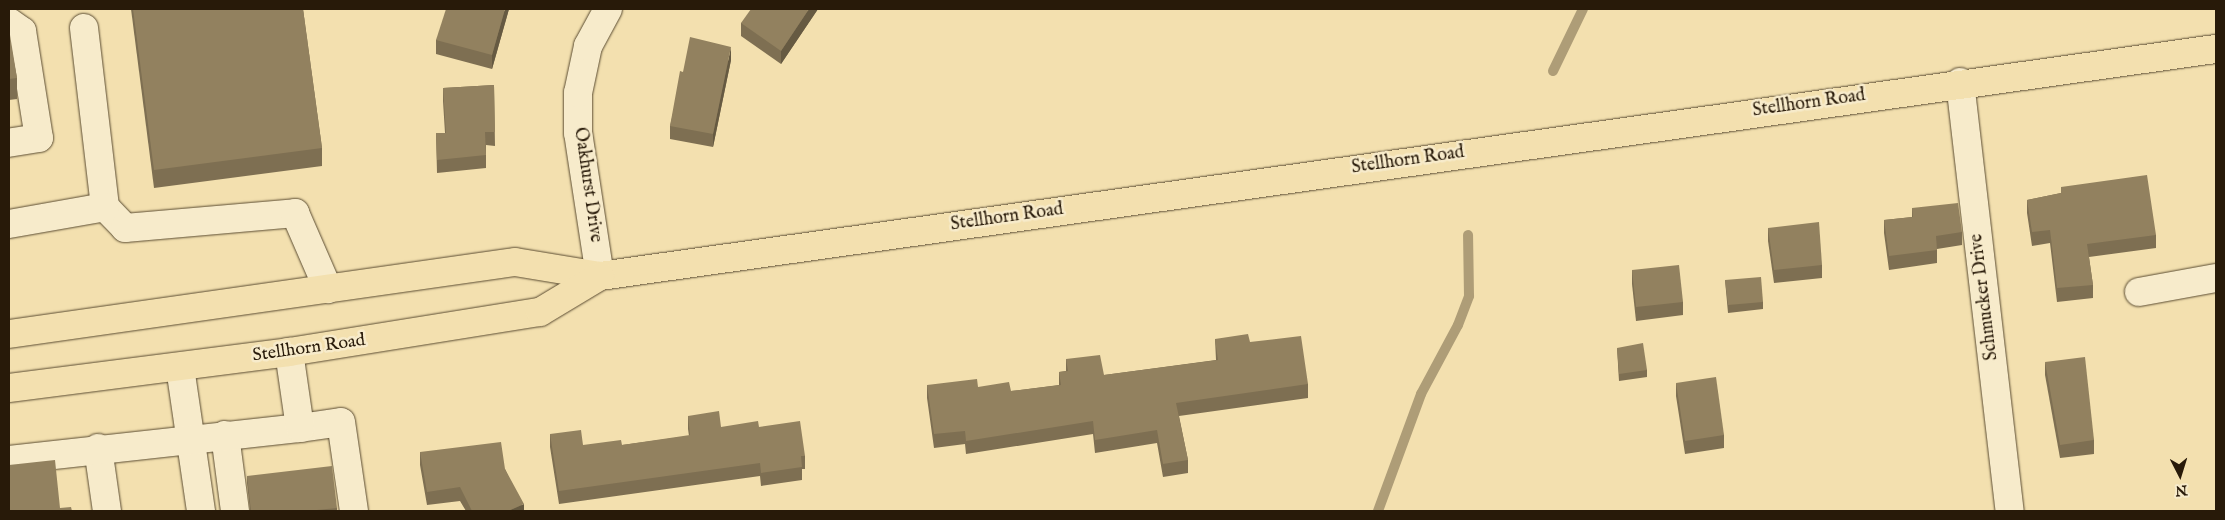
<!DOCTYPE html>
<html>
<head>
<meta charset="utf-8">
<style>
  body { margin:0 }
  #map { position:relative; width:2225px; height:520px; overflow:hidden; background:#f3e0af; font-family:"IM FELL English",serif }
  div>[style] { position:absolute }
  .stream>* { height:10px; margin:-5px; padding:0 5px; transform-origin:5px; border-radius:5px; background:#ae9d77 }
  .roads { filter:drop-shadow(0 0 1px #5b4c32) drop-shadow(0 0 1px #5b4c32) }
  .minor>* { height:28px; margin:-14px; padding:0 14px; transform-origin:14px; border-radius:14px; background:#f7ebcb }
  .major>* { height:28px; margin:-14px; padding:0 14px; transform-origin:14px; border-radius:14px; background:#f3e0af }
  .wall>* { inset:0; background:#7e6f52 }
  .shaded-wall>* { inset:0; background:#665a42 }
  .building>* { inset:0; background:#92815f }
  span { translate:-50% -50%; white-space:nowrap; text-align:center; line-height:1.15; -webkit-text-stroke:5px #f7ebcb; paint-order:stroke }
  .street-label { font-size:18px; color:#281a09 }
  .frame { position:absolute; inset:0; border:10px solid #281a09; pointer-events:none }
  .north { position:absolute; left:2155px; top:450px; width:50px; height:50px; -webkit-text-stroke:4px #f7ebcb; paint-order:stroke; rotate:175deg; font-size:14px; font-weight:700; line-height:20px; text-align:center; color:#281a09 }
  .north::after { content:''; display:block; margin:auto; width:18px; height:22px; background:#281a09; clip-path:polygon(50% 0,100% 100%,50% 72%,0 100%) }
</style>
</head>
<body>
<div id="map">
  <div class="stream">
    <i style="left:1553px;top:71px;width:69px;rotate:-64.2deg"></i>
    <i style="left:1378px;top:511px;width:125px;rotate:-69.8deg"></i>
    <i style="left:1421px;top:394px;width:78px;rotate:-61.8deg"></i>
    <i style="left:1458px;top:325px;width:31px;rotate:-69deg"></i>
    <i style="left:1469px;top:296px;width:61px;rotate:-90.9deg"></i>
  </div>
  <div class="roads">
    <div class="minor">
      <i style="left:9px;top:22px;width:16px;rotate:35deg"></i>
      <i style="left:22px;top:31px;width:108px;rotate:81deg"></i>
      <i style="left:39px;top:138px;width:30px;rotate:171deg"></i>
      <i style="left:84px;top:28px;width:180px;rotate:83.3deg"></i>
      <i style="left:105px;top:207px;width:29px;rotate:46deg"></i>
      <i style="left:125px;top:228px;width:171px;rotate:-5deg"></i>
      <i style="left:295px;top:213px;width:83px;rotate:66.5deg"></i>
      <i style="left:1960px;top:82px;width:432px;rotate:83.4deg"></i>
      <i style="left:9px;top:224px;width:97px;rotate:-10deg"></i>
      <i style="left:600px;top:276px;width:145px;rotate:-98.7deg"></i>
      <i style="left:578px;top:133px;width:40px;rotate:-90deg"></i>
      <i style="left:578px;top:93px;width:48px;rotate:-78deg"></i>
      <i style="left:588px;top:46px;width:42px;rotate:-61.6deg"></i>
      <i style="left:2139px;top:292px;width:78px;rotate:-10.3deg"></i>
      <i style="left:180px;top:367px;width:146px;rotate:81.7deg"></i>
      <i style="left:300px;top:428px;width:41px;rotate:-8.3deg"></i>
      <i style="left:341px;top:422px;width:90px;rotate:81.7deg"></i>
      <i style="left:225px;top:435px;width:77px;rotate:82.5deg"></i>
      <i style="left:98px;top:448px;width:64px;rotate:81.9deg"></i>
      <i style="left:9px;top:460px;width:293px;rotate:-6.3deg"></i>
      <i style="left:300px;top:428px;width:77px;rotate:-98.2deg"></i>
    </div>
    <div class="major">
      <i style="left:9px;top:334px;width:511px;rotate:-8.1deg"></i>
      <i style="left:515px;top:262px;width:86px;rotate:9.4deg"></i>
      <i style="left:600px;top:276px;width:1632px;rotate:-8deg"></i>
      <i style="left:9px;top:388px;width:282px;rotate:-7.3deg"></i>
      <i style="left:289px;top:352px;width:254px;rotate:-9.1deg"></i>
      <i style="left:540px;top:312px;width:70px;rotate:-31deg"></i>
    </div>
  </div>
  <div class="wall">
    <i style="clip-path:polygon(131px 9px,303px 9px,322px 148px,322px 166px,154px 188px)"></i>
    <i style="clip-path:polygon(509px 9px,492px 69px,436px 54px,436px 40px)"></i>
    <i style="clip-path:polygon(818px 9px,781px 64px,741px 36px,741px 23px)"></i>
    <i style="clip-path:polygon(9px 35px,17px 78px,17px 99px,9px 100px)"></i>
    <i style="clip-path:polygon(731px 60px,713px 147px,670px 139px,670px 126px,683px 72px)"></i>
    <i style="clip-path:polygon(494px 85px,495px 146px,486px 145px,486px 168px,437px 173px,436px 133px,445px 133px,443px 101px,443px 88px)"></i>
    <i style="clip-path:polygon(2061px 187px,2156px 235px,2156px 248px,2089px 257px,2093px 285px,2093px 298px,2057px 302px,2050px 243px,2032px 246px,2027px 213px,2027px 200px,2061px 193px)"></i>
    <i style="clip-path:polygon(1912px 208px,1962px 232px,1962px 245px,1937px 249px,1937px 263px,1889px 270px,1884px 233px,1884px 220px,1912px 217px)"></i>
    <i style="clip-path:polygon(1768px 228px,1822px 265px,1822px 278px,1774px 283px,1768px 241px)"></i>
    <i style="clip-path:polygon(1632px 270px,1683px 302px,1683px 315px,1636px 321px,1632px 284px)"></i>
    <i style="clip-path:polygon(1725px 280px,1763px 302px,1763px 309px,1728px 313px)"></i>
    <i style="clip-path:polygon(1215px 339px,1250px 342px,1308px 384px,1308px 398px,1179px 416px,1188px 460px,1188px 473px,1163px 477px,1157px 443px,1095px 453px,1093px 434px,966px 454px,965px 444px,934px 448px,927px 398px,927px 385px,978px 387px,1011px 391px,1059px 385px,1059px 372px,1066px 371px,1066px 359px,1104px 375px,1216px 360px)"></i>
    <i style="clip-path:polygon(1617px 348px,1647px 370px,1647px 377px,1619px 381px)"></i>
    <i style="clip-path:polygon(2045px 362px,2094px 440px,2094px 454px,2060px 458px,2045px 375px)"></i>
    <i style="clip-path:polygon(1676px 383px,1724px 435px,1724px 448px,1685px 454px,1676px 396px)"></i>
    <i style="clip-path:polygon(688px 416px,721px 427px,759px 427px,805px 456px,805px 469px,802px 469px,802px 480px,761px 486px,760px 476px,559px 504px,550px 447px,550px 434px,583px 445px,622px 445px,689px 436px,688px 429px)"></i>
    <i style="clip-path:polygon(420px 452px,505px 469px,524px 511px,466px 511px,460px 501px,427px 505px,420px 465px)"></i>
    <i style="clip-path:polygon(247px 476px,337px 508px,337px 511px,250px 511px,247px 483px)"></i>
  </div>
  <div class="shaded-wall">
    <i style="clip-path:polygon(505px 9px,509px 9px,492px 69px,492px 55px)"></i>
    <i style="clip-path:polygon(809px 9px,818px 9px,781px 64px,781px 51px)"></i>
    <i style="clip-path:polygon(731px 47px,731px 60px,713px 147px,713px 134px)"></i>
    <i style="clip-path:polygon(524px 504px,524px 511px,508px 511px)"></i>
  </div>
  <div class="building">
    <i style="clip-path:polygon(133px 9px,303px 9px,322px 148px,154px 170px)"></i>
    <i style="clip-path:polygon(446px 9px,505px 9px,492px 55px,436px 40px)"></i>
    <i style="clip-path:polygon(751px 9px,809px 9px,781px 51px,741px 23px)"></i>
    <i style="clip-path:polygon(9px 35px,10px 35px,17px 78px,9px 79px)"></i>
    <i style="clip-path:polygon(690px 37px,731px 47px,713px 134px,670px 126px,680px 71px,683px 72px)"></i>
    <i style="clip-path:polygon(494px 85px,495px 132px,485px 132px,486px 155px,437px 160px,436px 133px,446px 133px,443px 88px)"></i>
    <i style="clip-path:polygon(2147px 175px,2156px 235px,2087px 244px,2093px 285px,2057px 288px,2050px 230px,2032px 232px,2027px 200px,2061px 193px,2061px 187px)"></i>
    <i style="clip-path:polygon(1958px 203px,1962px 232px,1936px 236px,1937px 250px,1889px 256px,1884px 220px,1913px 217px,1912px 208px)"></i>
    <i style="clip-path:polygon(1819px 222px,1822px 265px,1774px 270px,1768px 228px)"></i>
    <i style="clip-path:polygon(1679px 265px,1683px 302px,1636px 307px,1632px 270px)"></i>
    <i style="clip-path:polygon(1761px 277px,1763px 302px,1728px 305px,1725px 280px)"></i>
    <i style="clip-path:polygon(1248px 334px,1250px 342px,1301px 336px,1308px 384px,1176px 403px,1188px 460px,1163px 464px,1157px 430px,1095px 440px,1093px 421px,966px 441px,965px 431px,934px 434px,927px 385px,977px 379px,978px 387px,1009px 382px,1011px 391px,1061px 385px,1059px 372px,1068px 371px,1066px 359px,1100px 355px,1104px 375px,1218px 360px,1215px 339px)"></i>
    <i style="clip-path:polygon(1643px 343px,1647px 370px,1619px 374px,1617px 348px)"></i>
    <i style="clip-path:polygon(2085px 357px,2094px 440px,2060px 445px,2045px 362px)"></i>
    <i style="clip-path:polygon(1716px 377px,1724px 435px,1685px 441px,1676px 383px)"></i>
    <i style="clip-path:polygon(719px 411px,721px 427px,758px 421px,759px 427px,800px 421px,805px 456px,801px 456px,802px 467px,761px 473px,760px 463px,559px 491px,550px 434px,581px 430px,583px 445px,621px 440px,622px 445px,690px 435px,688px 416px)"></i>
    <i style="clip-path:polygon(501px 442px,505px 469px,524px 504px,508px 511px,472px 511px,460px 487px,427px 492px,420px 452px)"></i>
    <i style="clip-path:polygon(55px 460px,60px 508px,71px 507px,72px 511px,9px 511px,9px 465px)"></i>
    <i style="clip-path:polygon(332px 466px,337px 508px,307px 511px,251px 511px,247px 476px)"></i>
  </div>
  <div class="street-label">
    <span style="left:1809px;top:104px;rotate:-8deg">Stellhorn Road</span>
    <span style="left:1408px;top:161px;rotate:-8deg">Stellhorn Road</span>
    <span style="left:587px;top:185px;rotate:82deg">Oakhurst Drive</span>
    <span style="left:1007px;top:218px;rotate:-8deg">Stellhorn Road</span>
    <span style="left:1985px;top:297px;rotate:-97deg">Schmucker Drive</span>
    <span style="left:309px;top:349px;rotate:-8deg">Stellhorn Road</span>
  </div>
  <div class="frame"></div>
  <div class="north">N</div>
</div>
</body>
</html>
